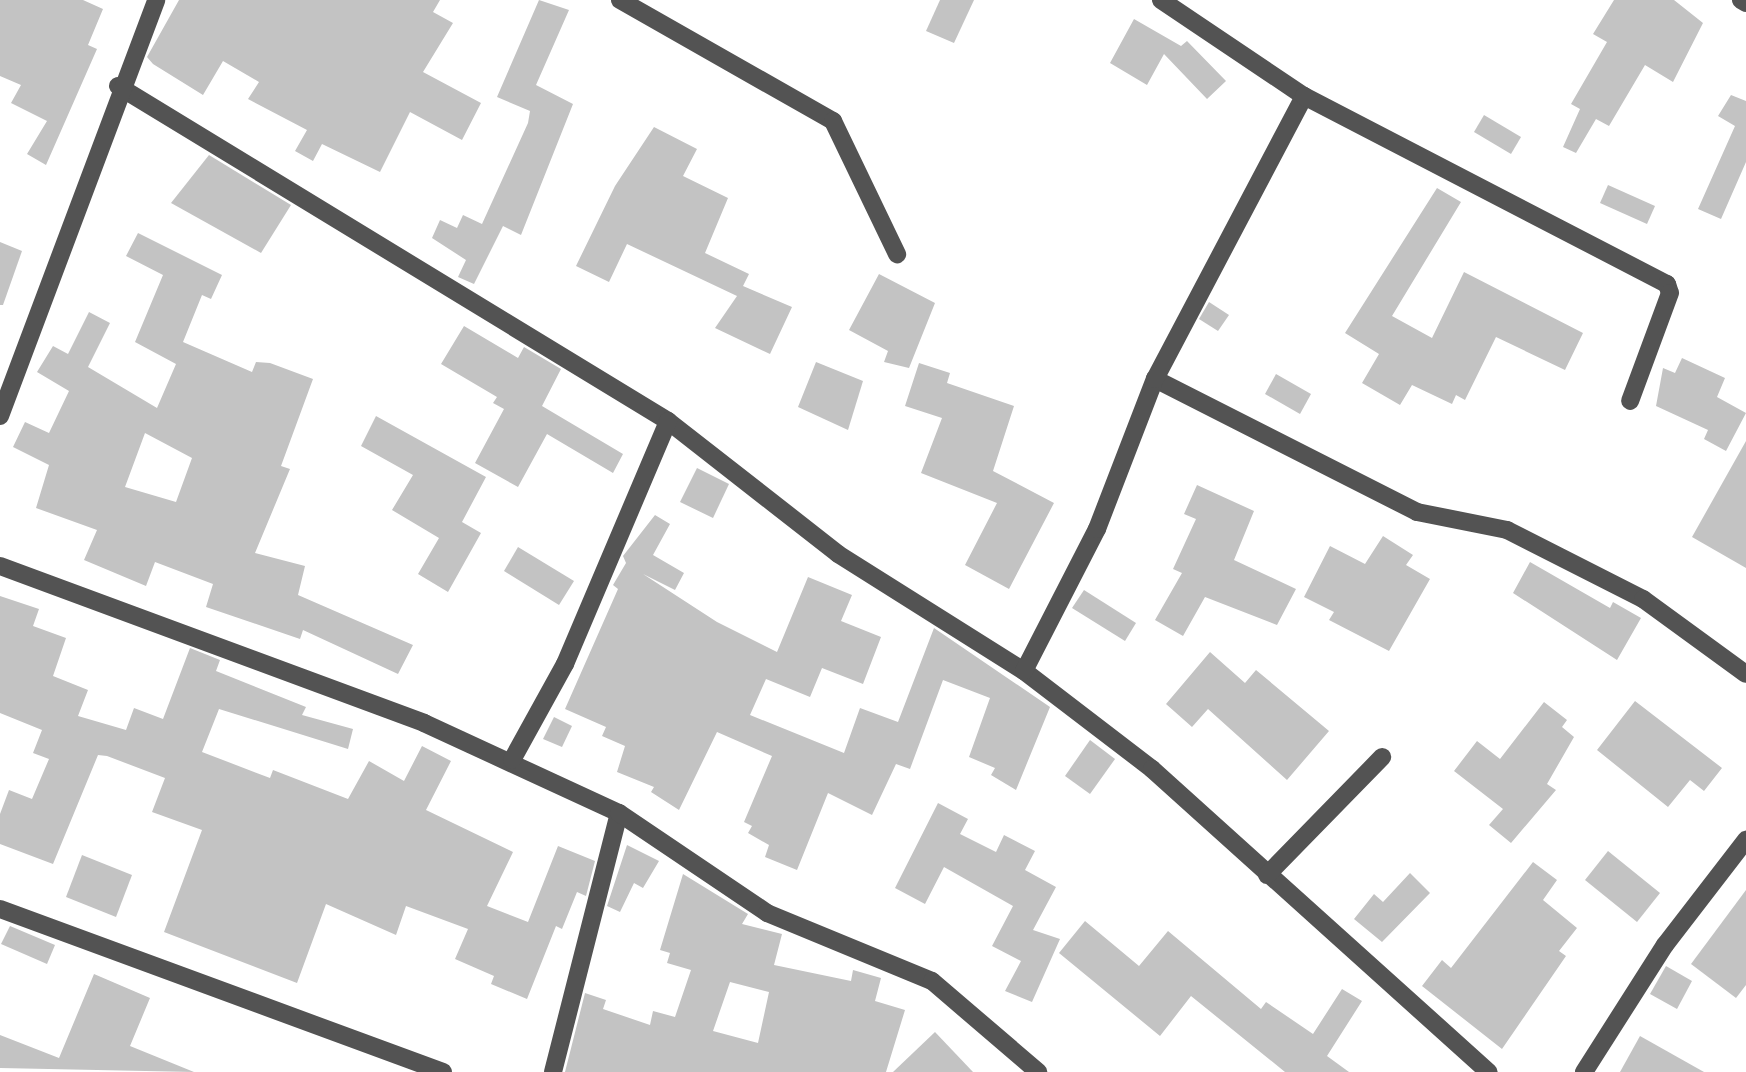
<!DOCTYPE html>
<html>
<head>
<meta charset="utf-8">
<style>
  body { margin:0 }
  #map { position:relative; width:1746px; height:1072px; overflow:hidden; background:#fff; font-family:Roboto,sans-serif }
  div>[style] { position:absolute }
  .building>* { inset:0; background:#c3c3c3 }
  .minor>* { height:18px; margin:-9px; padding:0 9px; transform-origin:9px; border-radius:9px; background:#535353 }
  span { translate:-50% -50%; white-space:nowrap; text-align:center; line-height:1.15; -webkit-text-stroke:5px #fff; paint-order:stroke }
</style>
</head>
<body>
<div id="map">
  <div class="building">
    <i style="clip-path:polygon(0 0,83px 0,103px 9px,88px 45px,97px 49px,46px 165px,27px 154px,47px 121px,11px 103px,21px 85px,0 76px)"></i>
    <i style="clip-path:polygon(179px 0,440px 0,433px 12px,453px 23px,423px 72px,481px 103px,462px 140px,410px 112px,380px 172px,322px 144px,313px 161px,295px 151px,307px 130px,248px 99px,259px 82px,223px 61px,203px 95px,153px 64px,147px 57px)"></i>
    <i style="clip-path:polygon(539px 0,569px 10px,536px 85px,573px 104px,521px 235px,503px 226px,474px 284px,458px 277px,466px 260px,432px 238px,440px 220px,457px 228px,463px 215px,482px 224px,528px 123px,530px 111px,497px 97px)"></i>
    <i style="clip-path:polygon(940px 0,974px 0,954px 43px,926px 31px)"></i>
    <i style="clip-path:polygon(1614px 0,1674px 0,1703px 23px,1673px 82px,1645px 65px,1609px 126px,1596px 119px,1576px 153px,1563px 147px,1580px 109px,1571px 104px,1607px 42px,1593px 34px)"></i>
    <i style="clip-path:polygon(1134px 19px,1181px 46px,1187px 41px,1226px 81px,1207px 99px,1164px 54px,1147px 85px,1110px 63px)"></i>
    <i style="clip-path:polygon(1731px 95px,1746px 101px,1746px 162px,1721px 219px,1698px 209px,1735px 126px,1718px 116px)"></i>
    <i style="clip-path:polygon(1484px 115px,1521px 137px,1511px 154px,1474px 132px)"></i>
    <i style="clip-path:polygon(654px 127px,697px 149px,683px 176px,728px 198px,705px 253px,749px 274px,743px 286px,792px 307px,770px 354px,715px 328px,737px 296px,627px 244px,609px 282px,576px 266px,615px 186px)"></i>
    <i style="clip-path:polygon(209px 155px,291px 205px,261px 253px,171px 203px)"></i>
    <i style="clip-path:polygon(1608px 185px,1655px 206px,1647px 224px,1600px 203px)"></i>
    <i style="clip-path:polygon(1437px 188px,1461px 202px,1392px 316px,1432px 338px,1464px 272px,1583px 333px,1565px 370px,1496px 337px,1465px 400px,1456px 395px,1452px 404px,1412px 385px,1400px 405px,1362px 383px,1379px 354px,1345px 333px)"></i>
    <i style="clip-path:polygon(evenodd,138px 233px,222px 275px,211px 299px,202px 295px,183px 342px,252px 372px,256px 362px,270px 363px,313px 379px,281px 466px,290px 469px,255px 553px,305px 566px,298px 595px,413px 645px,398px 674px,303px 630px,300px 639px,206px 607px,213px 584px,155px 562px,146px 586px,84px 560px,97px 530px,36px 508px,49px 465px,13px 447px,25px 422px,49px 433px,69px 391px,37px 372px,53px 346px,68px 354px,89px 312px,110px 323px,88px 367px,157px 408px,176px 364px,135px 342px,163px 275px,126px 256px,138px 233px,145px 433px,192px 458px,176px 502px,125px 487px,145px 433px)"></i>
    <i style="clip-path:polygon(0 242px,22px 251px,3px 305px,0 305px)"></i>
    <i style="clip-path:polygon(879px 274px,935px 303px,909px 368px,884px 362px,888px 351px,849px 330px)"></i>
    <i style="clip-path:polygon(1209px 302px,1229px 315px,1218px 331px,1199px 319px)"></i>
    <i style="clip-path:polygon(464px 326px,518px 358px,524px 347px,561px 369px,542px 406px,623px 454px,613px 473px,547px 434px,518px 487px,475px 463px,504px 409px,493px 403px,497px 397px,441px 364px)"></i>
    <i style="clip-path:polygon(1682px 358px,1725px 378px,1717px 397px,1746px 413px,1726px 451px,1704px 439px,1708px 430px,1656px 406px,1663px 368px,1675px 373px)"></i>
    <i style="clip-path:polygon(816px 362px,863px 381px,848px 430px,798px 407px)"></i>
    <i style="clip-path:polygon(919px 363px,950px 373px,947px 383px,1014px 406px,993px 471px,1054px 503px,1009px 589px,965px 565px,997px 503px,921px 473px,942px 418px,905px 406px)"></i>
    <i style="clip-path:polygon(1276px 374px,1311px 394px,1300px 414px,1265px 394px)"></i>
    <i style="clip-path:polygon(376px 416px,486px 477px,462px 522px,481px 533px,448px 592px,418px 574px,439px 538px,392px 510px,413px 475px,361px 446px)"></i>
    <i style="clip-path:polygon(1746px 441px,1746px 568px,1692px 537px)"></i>
    <i style="clip-path:polygon(697px 468px,729px 484px,713px 518px,680px 502px)"></i>
    <i style="clip-path:polygon(1197px 485px,1254px 511px,1234px 560px,1296px 589px,1277px 625px,1205px 597px,1183px 636px,1155px 620px,1182px 573px,1173px 569px,1196px 519px,1184px 514px)"></i>
    <i style="clip-path:polygon(655px 515px,670px 524px,653px 555px,684px 573px,675px 590px,643px 574px,717px 622px,777px 652px,808px 577px,852px 595px,841px 621px,881px 637px,863px 684px,822px 668px,810px 697px,766px 679px,750px 715px,844px 753px,860px 708px,898px 722px,934px 628px,1050px 707px,1016px 790px,991px 775px,995px 768px,969px 757px,990px 698px,943px 680px,910px 769px,896px 764px,872px 815px,828px 793px,797px 870px,765px 857px,769px 845px,748px 833px,752px 826px,744px 822px,772px 756px,717px 732px,679px 810px,651px 792px,654px 787px,617px 772px,625px 746px,602px 736px,606px 727px,565px 709px,618px 589px,613px 585px,626px 563px,623px 556px)"></i>
    <i style="clip-path:polygon(1383px 536px,1413px 555px,1406px 565px,1430px 579px,1389px 651px,1329px 620px,1334px 612px,1304px 597px,1330px 546px,1365px 564px)"></i>
    <i style="clip-path:polygon(518px 547px,574px 581px,559px 605px,504px 571px)"></i>
    <i style="clip-path:polygon(1530px 562px,1610px 608px,1613px 602px,1641px 618px,1617px 660px,1513px 593px)"></i>
    <i style="clip-path:polygon(1084px 590px,1136px 623px,1125px 641px,1072px 608px)"></i>
    <i style="clip-path:polygon(0 596px,39px 609px,33px 626px,66px 638px,53px 676px,88px 690px,78px 716px,126px 730px,134px 708px,163px 719px,190px 648px,220px 660px,216px 671px,306px 707px,302px 715px,353px 729px,348px 749px,219px 709px,202px 752px,270px 778px,273px 770px,348px 799px,369px 761px,404px 781px,422px 746px,451px 761px,426px 810px,513px 852px,487px 906px,528px 922px,558px 846px,595px 861px,586px 896px,577px 892px,562px 929px,556px 926px,527px 999px,491px 984px,494px 976px,455px 959px,468px 929px,406px 906px,396px 935px,326px 904px,297px 983px,164px 932px,202px 830px,152px 812px,165px 778px,107px 756px,98px 755px,53px 864px,0 844px,0 814px,9px 790px,32px 799px,49px 759px,33px 753px,42px 730px,0 713px)"></i>
    <i style="clip-path:polygon(1210px 652px,1245px 683px,1256px 670px,1329px 731px,1287px 780px,1208px 709px,1192px 727px,1166px 704px)"></i>
    <i style="clip-path:polygon(1635px 701px,1722px 768px,1704px 791px,1690px 780px,1668px 807px,1597px 750px)"></i>
    <i style="clip-path:polygon(1544px 702px,1567px 720px,1562px 727px,1574px 737px,1547px 784px,1556px 790px,1511px 843px,1489px 825px,1503px 809px,1454px 771px,1477px 741px,1500px 759px)"></i>
    <i style="clip-path:polygon(554px 717px,572px 726px,562px 747px,543px 739px)"></i>
    <i style="clip-path:polygon(1090px 740px,1115px 759px,1090px 794px,1065px 776px)"></i>
    <i style="clip-path:polygon(938px 803px,968px 819px,960px 834px,996px 852px,1004px 835px,1035px 851px,1025px 870px,1056px 887px,1033px 930px,1060px 939px,1032px 1002px,1005px 991px,1021px 961px,992px 946px,1013px 906px,944px 867px,925px 904px,895px 888px)"></i>
    <i style="clip-path:polygon(627px 845px,659px 861px,643px 888px,634px 883px,620px 912px,607px 906px)"></i>
    <i style="clip-path:polygon(1608px 851px,1660px 893px,1637px 922px,1585px 880px)"></i>
    <i style="clip-path:polygon(82px 855px,132px 875px,116px 917px,66px 897px)"></i>
    <i style="clip-path:polygon(1533px 862px,1557px 880px,1543px 900px,1577px 928px,1559px 951px,1566px 956px,1502px 1049px,1422px 986px,1442px 960px,1451px 968px)"></i>
    <i style="clip-path:polygon(1410px 873px,1430px 893px,1382px 942px,1354px 919px,1374px 894px,1383px 902px)"></i>
    <i style="clip-path:polygon(evenodd,683px 874px,748px 914px,742px 924px,782px 934px,774px 965px,851px 981px,853px 970px,881px 978px,875px 1001px,905px 1010px,886px 1072px,565px 1072px,585px 993px,606px 1000px,603px 1009px,650px 1025px,653px 1011px,675px 1017px,691px 970px,667px 963px,670px 953px,660px 950px,683px 874px,730px 982px,769px 992px,758px 1043px,713px 1031px,730px 982px)"></i>
    <i style="clip-path:polygon(1746px 890px,1746px 985px,1736px 998px,1691px 964px)"></i>
    <i style="clip-path:polygon(1085px 921px,1139px 966px,1168px 931px,1261px 1009px,1266px 1002px,1313px 1034px,1342px 989px,1362px 1001px,1327px 1056px,1349px 1072px,1285px 1072px,1191px 996px,1160px 1036px,1059px 953px)"></i>
    <i style="clip-path:polygon(10px 926px,55px 945px,47px 964px,1px 944px)"></i>
    <i style="clip-path:polygon(1666px 966px,1692px 981px,1677px 1009px,1650px 994px)"></i>
    <i style="clip-path:polygon(94px 974px,150px 998px,130px 1046px,194px 1072px,0 1068px,0 1035px,59px 1058px)"></i>
    <i style="clip-path:polygon(935px 1032px,973px 1072px,893px 1072px)"></i>
    <i style="clip-path:polygon(1640px 1036px,1704px 1072px,1620px 1072px)"></i>
  </div>
  <div class="minor">
    <i style="left:620px;top:0;width:245px;rotate:29.6deg"></i>
    <i style="left:833px;top:121px;width:148px;rotate:64.3deg"></i>
    <i style="left:1161px;top:0;width:172px;rotate:33.9deg"></i>
    <i style="left:1741px;top:0;width:6px;rotate:31deg"></i>
    <i style="left:118px;top:86px;width:644px;rotate:31.35deg"></i>
    <i style="left:668px;top:421px;width:216px;rotate:38deg"></i>
    <i style="left:838px;top:554px;width:220px;rotate:32.2deg"></i>
    <i style="left:1024px;top:671px;width:161px;rotate:37.4deg"></i>
    <i style="left:1152px;top:769px;width:453px;rotate:42deg"></i>
    <i style="left:1155px;top:379px;width:294px;rotate:26.9deg"></i>
    <i style="left:1417px;top:512px;width:92px;rotate:11.3deg"></i>
    <i style="left:1507px;top:530px;width:153px;rotate:26.9deg"></i>
    <i style="left:1643px;top:599px;width:127px;rotate:36.1deg"></i>
    <i style="left:0;top:416px;width:444px;rotate:-69.4deg"></i>
    <i style="left:0;top:566px;width:452px;rotate:20.3deg"></i>
    <i style="left:424px;top:723px;width:215px;rotate:24.8deg"></i>
    <i style="left:619px;top:813px;width:267px;rotate:104.3deg"></i>
    <i style="left:1024px;top:671px;width:160px;rotate:-62.8deg"></i>
    <i style="left:1097px;top:529px;width:161px;rotate:-68.9deg"></i>
    <i style="left:1155px;top:379px;width:320px;rotate:-62.2deg"></i>
    <i style="left:1304px;top:96px;width:409px;rotate:27.4deg"></i>
    <i style="left:1667px;top:284px;width:9px;rotate:72deg"></i>
    <i style="left:1670px;top:293px;width:115px;rotate:110.3deg"></i>
    <i style="left:512px;top:760px;width:110px;rotate:-61.1deg"></i>
    <i style="left:565px;top:664px;width:264px;rotate:-67deg"></i>
    <i style="left:619px;top:813px;width:179px;rotate:34deg"></i>
    <i style="left:767px;top:913px;width:178px;rotate:22.4deg"></i>
    <i style="left:932px;top:981px;width:140px;rotate:40.6deg"></i>
    <i style="left:1267px;top:875px;width:165px;rotate:-45.7deg"></i>
    <i style="left:0;top:909px;width:472px;rotate:20.2deg"></i>
    <i style="left:1584px;top:1072px;width:151px;rotate:-57.5deg"></i>
    <i style="left:1665px;top:945px;width:133px;rotate:-52.4deg"></i>
  </div>
</div>
</body>
</html>
